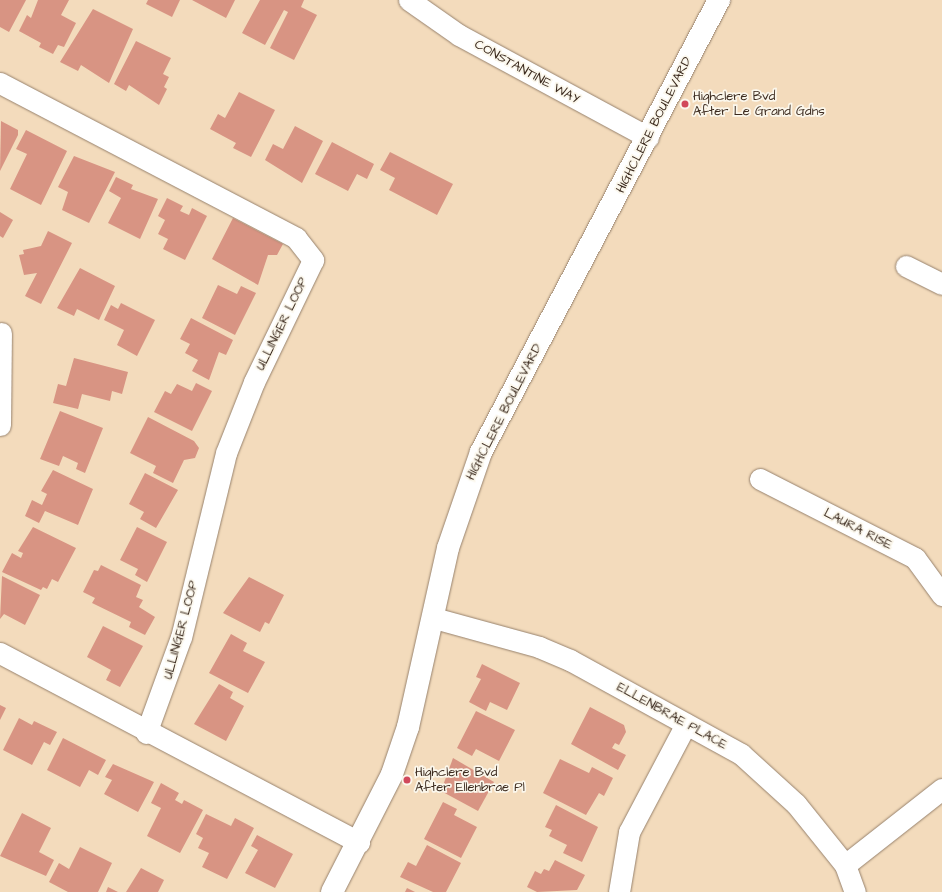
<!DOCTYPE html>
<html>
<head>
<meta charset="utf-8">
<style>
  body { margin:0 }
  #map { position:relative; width:942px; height:892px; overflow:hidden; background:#f3dbbc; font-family:"Architects Daughter",sans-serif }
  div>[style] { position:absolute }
  .building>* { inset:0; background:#d89483 }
  .roads { filter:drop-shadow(0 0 1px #97826d) drop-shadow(0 0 1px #97826d) }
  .minor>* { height:21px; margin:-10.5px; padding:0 10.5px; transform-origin:10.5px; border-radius:10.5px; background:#fff }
  .tertiary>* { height:22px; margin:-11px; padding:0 11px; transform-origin:11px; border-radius:11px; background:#fff }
  .dots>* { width:11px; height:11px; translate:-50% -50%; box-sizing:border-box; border:2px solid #fbf7ec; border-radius:50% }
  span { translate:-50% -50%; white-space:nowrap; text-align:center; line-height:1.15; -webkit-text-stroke:3.5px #fbf7ec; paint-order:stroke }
  .street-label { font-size:13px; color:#3b2a1e }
  .poi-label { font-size:13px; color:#3b2a1e }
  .left { translate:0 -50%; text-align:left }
</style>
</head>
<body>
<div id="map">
  <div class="building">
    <i style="clip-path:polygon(0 0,26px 0,9px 32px,0 27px)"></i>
    <i style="clip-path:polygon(38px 0,69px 0,61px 15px,76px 23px,64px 47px,58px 45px,53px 54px,39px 47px,41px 43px,19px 31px,27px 15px,31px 18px)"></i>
    <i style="clip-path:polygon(148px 0,180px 0,172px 17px,146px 4px)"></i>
    <i style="clip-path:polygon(192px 0,235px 0,226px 18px)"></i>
    <i style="clip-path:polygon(260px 0,304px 0,301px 7px,317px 15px,294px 60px,270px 48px,288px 12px,284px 10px,265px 45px,242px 33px)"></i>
    <i style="clip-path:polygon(93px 9px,133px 29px,109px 83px,81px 65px,78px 71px,60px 62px)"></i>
    <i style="clip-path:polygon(136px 41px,171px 58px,163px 74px,169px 77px,164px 87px,167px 89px,159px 105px,129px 85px,126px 91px,114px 84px)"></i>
    <i style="clip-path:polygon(239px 92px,275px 110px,251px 157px,233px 148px,236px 143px,210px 129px,218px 114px,225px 118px)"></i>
    <i style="clip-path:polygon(1px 121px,18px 130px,18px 135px,0 171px)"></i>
    <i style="clip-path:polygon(295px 126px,323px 141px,302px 183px,265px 160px,273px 144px,283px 149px)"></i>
    <i style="clip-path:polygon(26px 130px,67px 151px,41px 205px,10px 189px,27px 154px,16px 149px)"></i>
    <i style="clip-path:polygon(332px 142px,374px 164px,367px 179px,357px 174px,348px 191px,315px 174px)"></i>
    <i style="clip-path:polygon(390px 152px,453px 184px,437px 215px,389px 190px,395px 178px,380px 170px)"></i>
    <i style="clip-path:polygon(74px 156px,115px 172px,89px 223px,62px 210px,68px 192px,58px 187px)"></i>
    <i style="clip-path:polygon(116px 177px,133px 185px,131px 189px,158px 199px,140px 239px,108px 223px,121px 198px,109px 191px)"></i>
    <i style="clip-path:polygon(167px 198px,183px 206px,180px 211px,189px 215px,192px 208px,207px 216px,185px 260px,163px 249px,168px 239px,158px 234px,165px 220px,158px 216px)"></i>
    <i style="clip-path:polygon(0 212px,13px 220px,3px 238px,0 236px)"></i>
    <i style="clip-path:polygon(233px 218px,283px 244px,277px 255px,268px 255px,258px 285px,212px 259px)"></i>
    <i style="clip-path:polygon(48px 231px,72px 243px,41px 304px,25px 296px,37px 273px,24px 275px,19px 255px,24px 254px,23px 250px,41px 246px)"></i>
    <i style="clip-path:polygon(80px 268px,115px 286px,99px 320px,77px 309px,74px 316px,57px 308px)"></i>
    <i style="clip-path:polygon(218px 285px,237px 294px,241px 286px,256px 293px,235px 335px,202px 318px)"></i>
    <i style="clip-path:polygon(121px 303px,155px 320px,137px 356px,117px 345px,124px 330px,104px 320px,111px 305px,118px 309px)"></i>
    <i style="clip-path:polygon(191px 318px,233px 340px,226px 355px,219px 352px,209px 380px,192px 371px,198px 360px,185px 353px,190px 344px,180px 339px)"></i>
    <i style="clip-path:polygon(74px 358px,128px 372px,122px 394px,112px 391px,110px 401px,82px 394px,78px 409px,53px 403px,58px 384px,66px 386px)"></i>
    <i style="clip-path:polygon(196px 383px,212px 391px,192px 431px,154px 412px,165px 391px,171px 394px,177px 384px,192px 391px)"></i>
    <i style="clip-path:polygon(60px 411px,103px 428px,85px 473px,76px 469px,78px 463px,63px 456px,59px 466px,40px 459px)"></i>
    <i style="clip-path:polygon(148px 417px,194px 441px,199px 448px,195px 458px,184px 460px,173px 483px,153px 473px,156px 466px,130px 453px)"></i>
    <i style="clip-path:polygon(53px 470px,93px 489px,78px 525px,45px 511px,39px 523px,25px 516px,32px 500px,42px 505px,47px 494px,41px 491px)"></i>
    <i style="clip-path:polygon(145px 473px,178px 490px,156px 528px,140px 519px,144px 512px,129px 504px)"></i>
    <i style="clip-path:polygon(33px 527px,76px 548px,58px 582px,52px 579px,47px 589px,43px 587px,41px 590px,2px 572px,12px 553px,21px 558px,23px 553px,18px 551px)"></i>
    <i style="clip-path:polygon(137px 527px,167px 542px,147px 582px,135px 575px,138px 569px,120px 560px)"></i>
    <i style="clip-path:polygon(101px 565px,141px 585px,136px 597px,143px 600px,139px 607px,155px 617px,145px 635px,129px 627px,131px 622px,92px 603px,95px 598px,83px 592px,94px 570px,98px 571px)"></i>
    <i style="clip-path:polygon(2px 576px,40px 595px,25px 625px,4px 614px,0 619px)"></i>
    <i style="clip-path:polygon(249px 577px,284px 595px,269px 624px,265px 622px,260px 632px,223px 613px)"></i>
    <i style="clip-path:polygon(103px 626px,143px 646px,120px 687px,106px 680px,111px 670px,87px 657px)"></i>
    <i style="clip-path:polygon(231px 634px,247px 643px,243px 651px,265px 662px,248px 693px,209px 673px)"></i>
    <i style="clip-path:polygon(482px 664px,520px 683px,507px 710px,490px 702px,486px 711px,469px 702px,481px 679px,476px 677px)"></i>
    <i style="clip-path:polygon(219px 684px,233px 692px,230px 698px,244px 706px,226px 741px,194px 724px)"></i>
    <i style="clip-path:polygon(0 705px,6px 708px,0 720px)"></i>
    <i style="clip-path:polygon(590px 707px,624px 725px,626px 732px,619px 745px,615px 743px,612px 748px,626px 755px,618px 770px,571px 744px)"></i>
    <i style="clip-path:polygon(476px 711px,515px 730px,499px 761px,476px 749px,472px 756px,457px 748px)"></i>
    <i style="clip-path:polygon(19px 718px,32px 725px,34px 721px,57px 732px,50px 745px,44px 742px,32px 765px,3px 750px)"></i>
    <i style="clip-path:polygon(63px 738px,106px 760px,98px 775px,89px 770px,80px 787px,47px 770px)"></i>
    <i style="clip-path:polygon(453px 758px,494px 782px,478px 811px,441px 791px)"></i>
    <i style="clip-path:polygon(560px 759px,589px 773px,592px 767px,613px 778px,604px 796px,599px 793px,586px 815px,543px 793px)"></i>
    <i style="clip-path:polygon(113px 764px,154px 782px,138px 812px,104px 794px,112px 780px,105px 777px)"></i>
    <i style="clip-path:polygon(161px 783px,179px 793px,175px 800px,182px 804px,184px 800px,203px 810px,180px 853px,147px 836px,161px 808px,151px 803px)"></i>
    <i style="clip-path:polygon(443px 802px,457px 809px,454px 815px,477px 827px,461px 858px,424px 839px)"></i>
    <i style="clip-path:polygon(556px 805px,598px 827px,582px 862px,563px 853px,567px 845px,549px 836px,552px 830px,545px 827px)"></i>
    <i style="clip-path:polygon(22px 813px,51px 828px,39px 852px,54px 860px,46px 876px,0 856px)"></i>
    <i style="clip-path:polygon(206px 814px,231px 826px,235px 818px,254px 828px,227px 879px,202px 867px,209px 853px,198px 848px,203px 838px,196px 834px)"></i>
    <i style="clip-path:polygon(257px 835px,293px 854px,275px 888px,245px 873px,258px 850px,251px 846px)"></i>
    <i style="clip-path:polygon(427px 845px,461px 863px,446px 892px,433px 892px,400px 877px,408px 862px,416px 866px)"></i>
    <i style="clip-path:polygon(80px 847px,112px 863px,98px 892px,68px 892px,49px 882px,59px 863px,69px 869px)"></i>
    <i style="clip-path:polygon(555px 860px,585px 875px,577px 890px,537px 892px,527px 887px,535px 871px,541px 874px,544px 869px,549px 871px)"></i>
    <i style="clip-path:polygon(141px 868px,164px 880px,158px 892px,126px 892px)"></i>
    <i style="clip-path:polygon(108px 887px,118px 892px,106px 892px)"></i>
    <i style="clip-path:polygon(407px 888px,415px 892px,405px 892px)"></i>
  </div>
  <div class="roads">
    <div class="minor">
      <i style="left:409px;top:0;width:61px;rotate:35deg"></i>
      <i style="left:459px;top:35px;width:215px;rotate:28.4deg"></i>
      <i style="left:0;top:83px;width:334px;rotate:27.6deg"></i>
      <i style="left:296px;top:238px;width:28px;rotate:52deg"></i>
      <i style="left:313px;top:260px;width:136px;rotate:115.8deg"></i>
      <i style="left:254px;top:382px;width:76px;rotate:111.5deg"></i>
      <i style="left:226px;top:453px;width:189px;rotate:103.7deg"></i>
      <i style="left:181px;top:637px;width:102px;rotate:110deg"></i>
      <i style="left:906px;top:266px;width:40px;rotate:26.6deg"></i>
      <i style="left:0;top:425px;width:92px;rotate:-89.4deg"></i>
      <i style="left:760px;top:479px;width:174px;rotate:27deg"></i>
      <i style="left:915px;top:558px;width:46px;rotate:53.9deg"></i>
      <i style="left:434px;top:618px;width:109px;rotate:15.4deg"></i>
      <i style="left:539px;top:647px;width:34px;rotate:23deg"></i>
      <i style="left:570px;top:660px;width:195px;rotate:28.8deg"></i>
      <i style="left:741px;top:754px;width:74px;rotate:42.3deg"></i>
      <i style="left:796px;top:804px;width:78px;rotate:51.2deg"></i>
      <i style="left:845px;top:865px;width:29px;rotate:70deg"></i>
      <i style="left:0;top:653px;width:406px;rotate:27.8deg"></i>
      <i style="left:845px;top:865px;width:123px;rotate:-38.1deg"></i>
      <i style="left:619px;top:892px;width:61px;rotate:-80.5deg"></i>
      <i style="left:629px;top:832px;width:122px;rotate:-62.2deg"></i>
    </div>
    <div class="tertiary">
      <i style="left:332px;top:892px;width:132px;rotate:-63deg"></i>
      <i style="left:392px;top:774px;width:50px;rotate:-71.2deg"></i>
      <i style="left:408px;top:727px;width:183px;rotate:-77.4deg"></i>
      <i style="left:448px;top:548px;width:102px;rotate:-71deg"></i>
      <i style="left:481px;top:452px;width:511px;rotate:-62.23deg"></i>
    </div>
  </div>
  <div class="dots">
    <i style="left:685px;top:104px;background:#d1495b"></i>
    <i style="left:407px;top:780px;background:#d1495b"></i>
  </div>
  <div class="street-label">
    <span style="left:527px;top:72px;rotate:29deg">CONSTANTINE WAY</span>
    <span style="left:654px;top:125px;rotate:-63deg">HIGHCLERE BOULEVARD</span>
    <span style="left:282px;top:324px;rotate:-64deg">ULLINGER LOOP</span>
    <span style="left:504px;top:412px;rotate:-63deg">HIGHCLERE BOULEVARD</span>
    <span style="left:858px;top:529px;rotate:27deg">LAURA RISE</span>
    <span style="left:181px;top:630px;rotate:-75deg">ULLINGER LOOP</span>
    <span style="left:672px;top:716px;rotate:29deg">ELLENBRAE PLACE</span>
  </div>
  <div class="poi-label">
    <span class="left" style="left:693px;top:104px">Highclere Bvd<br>After Le Grand Gdns</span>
    <span class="left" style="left:415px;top:780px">Highclere Bvd<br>After Ellenbrae Pl</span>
  </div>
</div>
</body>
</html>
